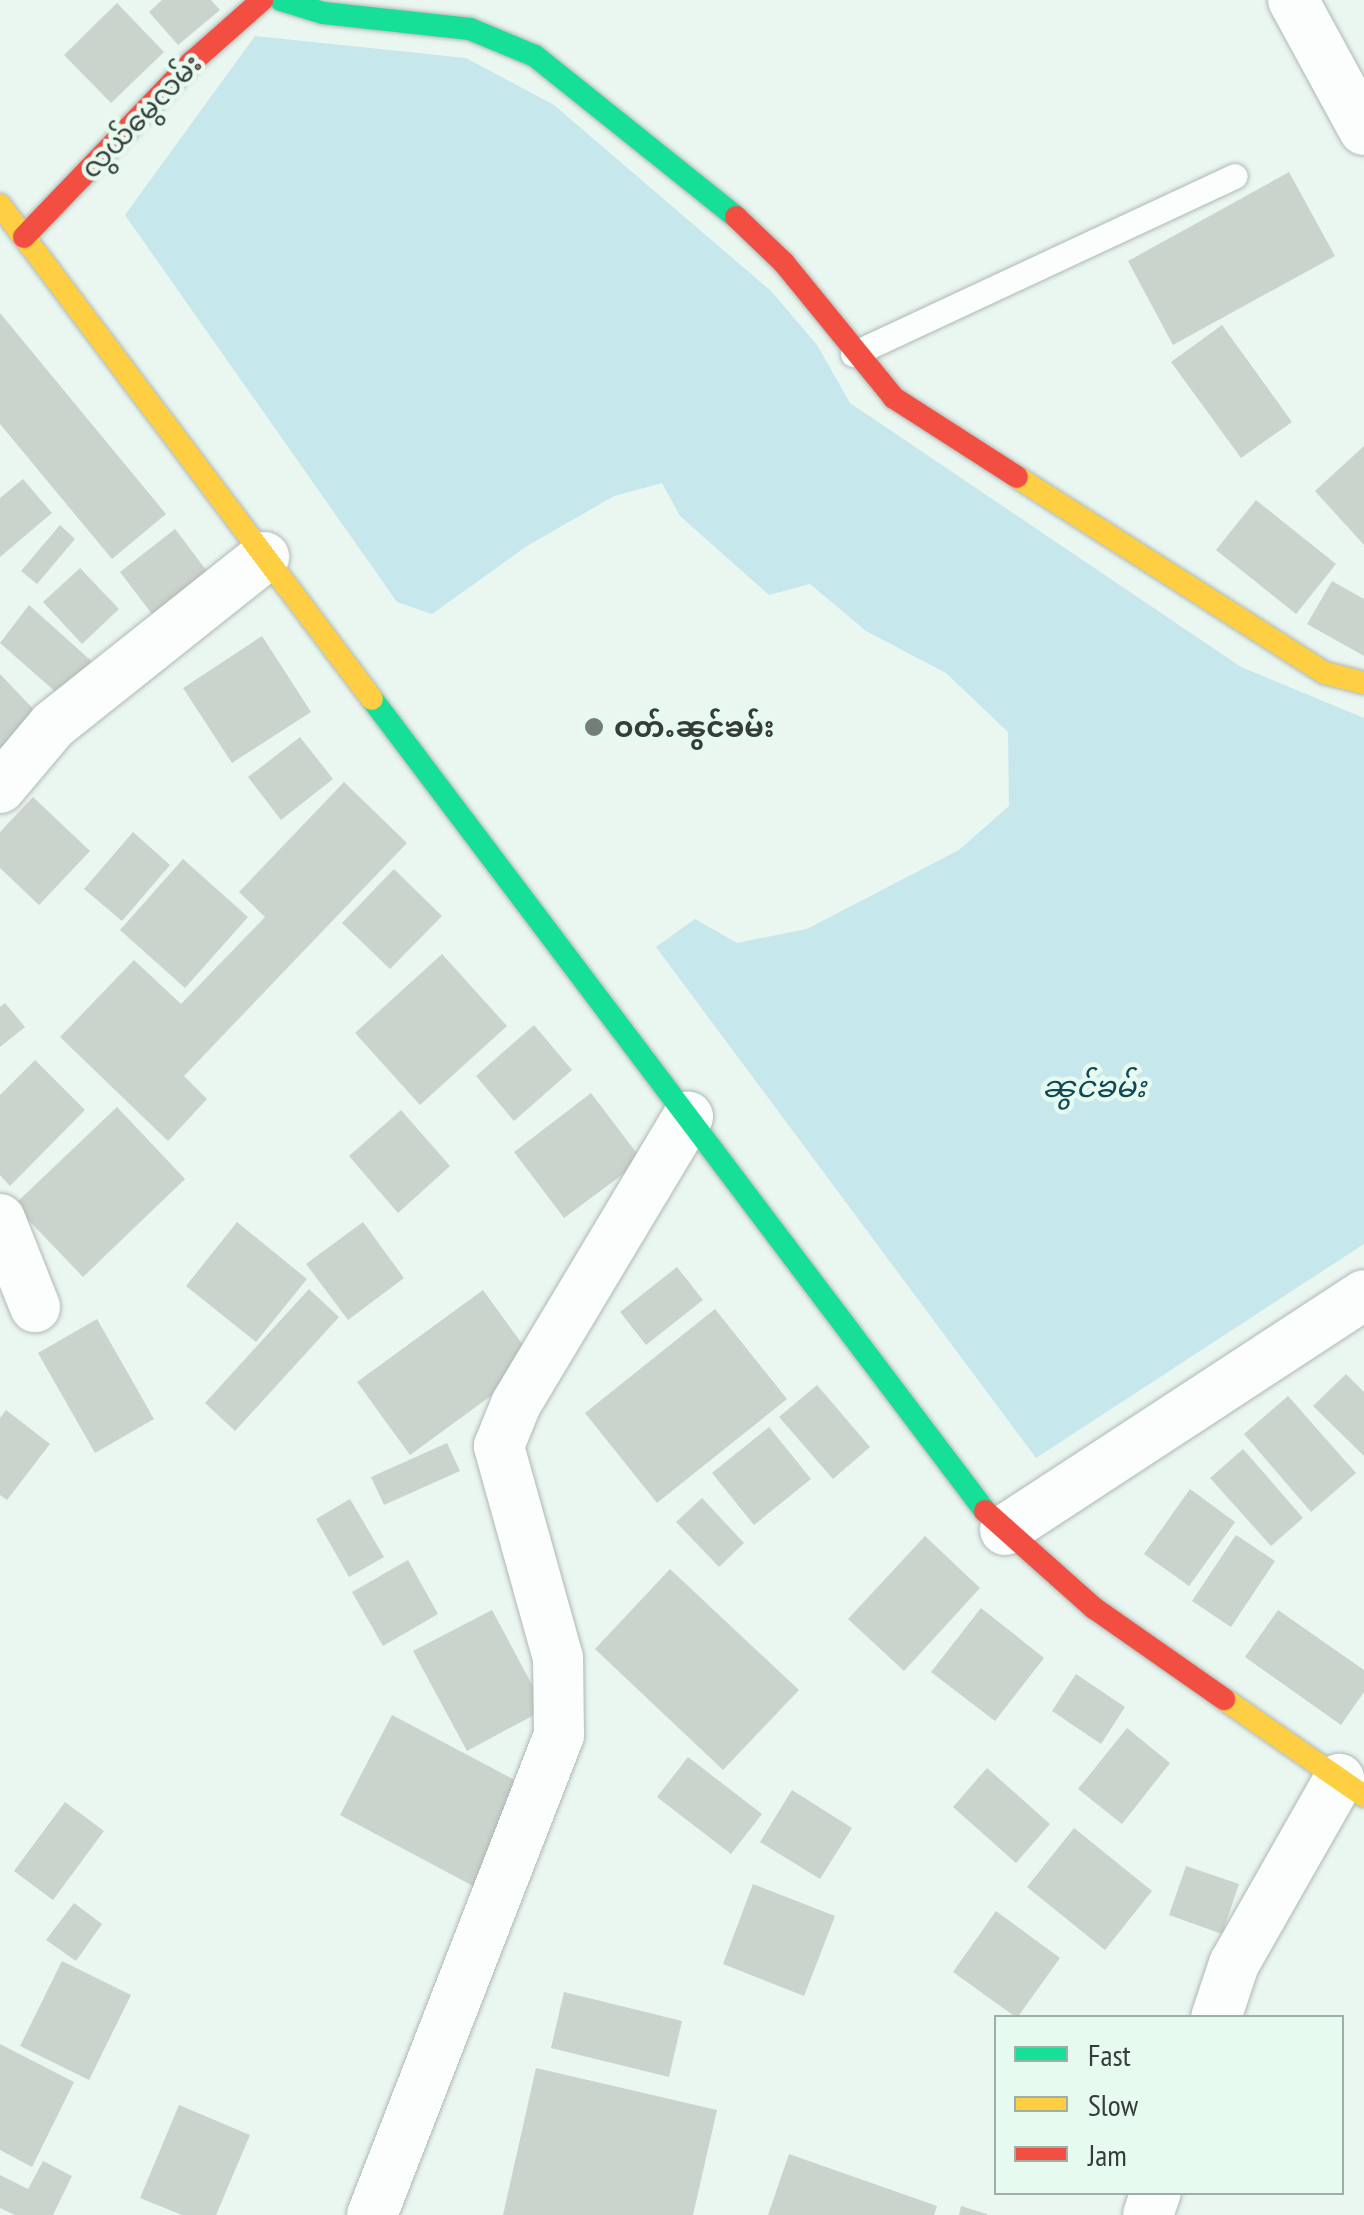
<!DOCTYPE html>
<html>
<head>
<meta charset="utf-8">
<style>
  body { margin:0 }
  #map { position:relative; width:1364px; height:2215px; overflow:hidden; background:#eaf6f0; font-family:"PT Sans Narrow","Noto Sans Myanmar",sans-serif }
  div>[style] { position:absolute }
  .water>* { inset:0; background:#c6e7eb }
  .building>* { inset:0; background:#cad4cc }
  .roads { filter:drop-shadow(0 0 2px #afb8b4) drop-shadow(0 0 2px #afb8b4) }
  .lane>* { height:25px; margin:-12.5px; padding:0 12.5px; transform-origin:12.5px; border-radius:12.5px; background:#fcfefd }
  .street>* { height:50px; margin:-25px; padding:0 25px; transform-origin:25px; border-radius:25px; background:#fcfefd }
  .fast>* { height:22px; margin:-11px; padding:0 11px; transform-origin:11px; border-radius:11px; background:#16e098 }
  .slow>* { height:22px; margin:-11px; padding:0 11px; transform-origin:11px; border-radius:11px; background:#ffcf43 }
  .jam>* { height:22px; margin:-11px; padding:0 11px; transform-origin:11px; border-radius:11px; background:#f24e42 }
  .dots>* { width:28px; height:28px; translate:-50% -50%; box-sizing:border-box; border:5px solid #e6faf0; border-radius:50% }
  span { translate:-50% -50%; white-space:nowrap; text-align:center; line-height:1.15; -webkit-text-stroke:9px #e6faf0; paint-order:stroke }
  .street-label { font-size:28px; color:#353d39 }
  .poi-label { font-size:28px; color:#353d39; font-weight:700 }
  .left { translate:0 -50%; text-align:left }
  .water-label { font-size:30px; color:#0e4954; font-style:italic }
  .legend { position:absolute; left:994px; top:2015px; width:350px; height:180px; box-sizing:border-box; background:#e6faf0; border:2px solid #9faea7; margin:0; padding:12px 18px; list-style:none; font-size:30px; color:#353d39 }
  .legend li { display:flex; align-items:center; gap:20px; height:50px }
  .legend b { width:50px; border:2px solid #9faea7 }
</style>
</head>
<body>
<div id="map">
  <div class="water">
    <i style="clip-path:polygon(255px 36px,466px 58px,554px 105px,771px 291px,817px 345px,850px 403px,1241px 667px,1364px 718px,1364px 1244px,1036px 1458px,656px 947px,695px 919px,737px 943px,807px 929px,959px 850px,1009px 806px,1008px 732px,946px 673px,866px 631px,810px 584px,769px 595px,680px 516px,662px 483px,614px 496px,527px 546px,432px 614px,397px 602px,125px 215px)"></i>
  </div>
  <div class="building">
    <i style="clip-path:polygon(162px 0,211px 0,220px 10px,178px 45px,149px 12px)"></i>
    <i style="clip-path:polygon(117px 3px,164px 52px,111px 103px,64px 55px)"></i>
    <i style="clip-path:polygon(1289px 172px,1335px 256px,1173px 345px,1128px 261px)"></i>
    <i style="clip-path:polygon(0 313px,166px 514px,112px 559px,0 424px)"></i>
    <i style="clip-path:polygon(1222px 325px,1292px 422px,1241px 458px,1171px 362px)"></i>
    <i style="clip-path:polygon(1364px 446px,1364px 545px,1315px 491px)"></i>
    <i style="clip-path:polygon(23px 479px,52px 513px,0 557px,0 498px)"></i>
    <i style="clip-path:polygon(1256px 500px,1336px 564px,1296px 614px,1216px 550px)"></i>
    <i style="clip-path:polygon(60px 525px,75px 539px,37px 584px,21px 571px)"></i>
    <i style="clip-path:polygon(175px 529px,213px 579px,158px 622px,120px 572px)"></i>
    <i style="clip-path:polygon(80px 568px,119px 609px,82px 644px,43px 602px)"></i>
    <i style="clip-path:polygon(1332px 581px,1364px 599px,1364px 656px,1307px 624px)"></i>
    <i style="clip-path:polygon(29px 605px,98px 667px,67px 702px,0 643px)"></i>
    <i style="clip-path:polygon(262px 636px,311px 712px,232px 763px,183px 688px)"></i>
    <i style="clip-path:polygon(0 674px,41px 717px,0 757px)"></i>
    <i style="clip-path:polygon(300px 737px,333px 779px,281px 820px,248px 777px)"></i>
    <i style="clip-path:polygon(344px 782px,407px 843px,184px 1076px,207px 1099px,168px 1141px,60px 1037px,134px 960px,181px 1004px,265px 917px,239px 892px)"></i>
    <i style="clip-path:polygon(33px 797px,90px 851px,39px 905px,0 868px,0 832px)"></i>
    <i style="clip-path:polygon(133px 832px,170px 865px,122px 921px,84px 889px)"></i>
    <i style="clip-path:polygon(183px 859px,248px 917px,185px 988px,120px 930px)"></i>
    <i style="clip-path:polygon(394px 869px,442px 916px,390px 969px,342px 923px)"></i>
    <i style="clip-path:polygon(442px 954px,507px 1026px,420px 1105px,355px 1033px)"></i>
    <i style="clip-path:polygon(5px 1003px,25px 1027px,0 1047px,0 1007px)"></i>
    <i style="clip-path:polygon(534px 1025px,572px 1070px,514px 1121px,476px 1076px)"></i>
    <i style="clip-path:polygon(35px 1060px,85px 1110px,10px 1186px,0 1175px,0 1095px)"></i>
    <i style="clip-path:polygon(591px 1093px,642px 1160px,564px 1218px,514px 1152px)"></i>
    <i style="clip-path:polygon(117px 1107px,185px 1179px,83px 1277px,14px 1205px)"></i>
    <i style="clip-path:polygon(401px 1110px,450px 1166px,398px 1213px,349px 1156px)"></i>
    <i style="clip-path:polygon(237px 1222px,307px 1279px,256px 1342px,186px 1286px)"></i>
    <i style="clip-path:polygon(363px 1222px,404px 1278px,348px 1320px,306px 1264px)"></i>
    <i style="clip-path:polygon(677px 1267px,703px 1300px,646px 1345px,620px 1312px)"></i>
    <i style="clip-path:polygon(309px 1289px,339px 1317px,235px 1431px,205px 1403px)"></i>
    <i style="clip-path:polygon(483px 1290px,536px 1363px,410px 1455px,357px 1382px)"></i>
    <i style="clip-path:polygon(715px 1309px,787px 1399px,657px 1503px,585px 1413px)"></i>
    <i style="clip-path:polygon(97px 1319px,154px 1419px,95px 1453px,38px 1353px)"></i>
    <i style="clip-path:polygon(1346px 1374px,1364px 1392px,1364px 1456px,1313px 1406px)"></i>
    <i style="clip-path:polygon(817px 1385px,870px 1447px,833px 1479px,779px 1417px)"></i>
    <i style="clip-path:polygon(1288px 1396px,1356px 1473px,1311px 1512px,1244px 1434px)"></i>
    <i style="clip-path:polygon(6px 1410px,50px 1444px,7px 1500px,0 1495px,0 1418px)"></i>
    <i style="clip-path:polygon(769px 1427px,811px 1479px,754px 1525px,712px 1473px)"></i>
    <i style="clip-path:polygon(447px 1443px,460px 1471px,384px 1505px,371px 1477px)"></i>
    <i style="clip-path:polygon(1243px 1449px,1303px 1518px,1271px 1546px,1210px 1478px)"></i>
    <i style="clip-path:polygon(1190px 1489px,1235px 1522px,1189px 1586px,1144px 1554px)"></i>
    <i style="clip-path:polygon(702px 1498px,744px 1543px,719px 1567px,676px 1522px)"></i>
    <i style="clip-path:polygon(350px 1499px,384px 1557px,349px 1577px,316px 1519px)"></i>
    <i style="clip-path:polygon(1236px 1535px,1275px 1561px,1231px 1627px,1192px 1601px)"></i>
    <i style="clip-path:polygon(925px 1536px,980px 1588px,904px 1671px,848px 1619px)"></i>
    <i style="clip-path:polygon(408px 1560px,438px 1614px,383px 1646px,352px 1592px)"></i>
    <i style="clip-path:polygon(670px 1569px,799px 1690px,723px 1770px,595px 1649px)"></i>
    <i style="clip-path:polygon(981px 1608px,1044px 1658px,995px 1721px,931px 1672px)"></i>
    <i style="clip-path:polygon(492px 1610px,545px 1709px,467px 1751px,413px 1651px)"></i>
    <i style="clip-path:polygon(1278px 1610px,1364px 1670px,1364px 1692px,1341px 1725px,1245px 1657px)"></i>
    <i style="clip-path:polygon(1076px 1674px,1125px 1707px,1101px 1744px,1052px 1711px)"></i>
    <i style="clip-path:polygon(392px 1715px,526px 1786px,473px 1886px,340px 1815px)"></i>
    <i style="clip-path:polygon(1127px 1728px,1170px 1763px,1122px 1824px,1078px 1789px)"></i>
    <i style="clip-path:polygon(688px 1757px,762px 1814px,731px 1854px,657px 1797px)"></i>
    <i style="clip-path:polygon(987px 1768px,1050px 1824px,1016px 1863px,953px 1807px)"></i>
    <i style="clip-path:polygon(792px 1790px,852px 1828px,820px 1879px,760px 1842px)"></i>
    <i style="clip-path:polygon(65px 1802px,104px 1831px,53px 1900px,14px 1871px)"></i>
    <i style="clip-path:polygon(1074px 1828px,1152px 1891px,1105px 1950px,1027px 1887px)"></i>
    <i style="clip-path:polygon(1186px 1866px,1239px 1884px,1222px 1934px,1169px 1915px)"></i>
    <i style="clip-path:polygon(753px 1884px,835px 1916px,804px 1996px,723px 1964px)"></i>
    <i style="clip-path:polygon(74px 1903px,102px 1924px,76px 1961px,46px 1940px)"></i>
    <i style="clip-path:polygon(996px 1911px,1060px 1958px,1017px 2018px,953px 1972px)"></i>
    <i style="clip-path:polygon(62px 1961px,131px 1995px,89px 2080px,20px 2046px)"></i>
    <i style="clip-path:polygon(564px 1992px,682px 2021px,669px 2077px,551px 2048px)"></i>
    <i style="clip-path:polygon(0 2044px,74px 2082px,32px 2167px,0 2150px)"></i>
    <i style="clip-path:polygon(536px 2068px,717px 2110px,693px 2215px,503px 2215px)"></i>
    <i style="clip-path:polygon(179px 2105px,250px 2135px,216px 2215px,182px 2215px,140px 2198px)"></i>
    <i style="clip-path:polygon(789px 2154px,937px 2206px,934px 2215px,768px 2215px)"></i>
    <i style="clip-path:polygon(43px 2161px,72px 2176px,53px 2215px,15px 2215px,0 2208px,0 2175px,28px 2189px)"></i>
    <i style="clip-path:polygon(961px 2206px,987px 2214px,987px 2215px,959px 2215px)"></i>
  </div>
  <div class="roads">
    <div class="lane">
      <i style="left:853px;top:354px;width:421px;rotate:-25deg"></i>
    </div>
    <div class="street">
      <i style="left:1293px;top:0;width:148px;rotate:61.4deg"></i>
      <i style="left:0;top:788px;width:82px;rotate:-49.9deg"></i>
      <i style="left:53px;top:725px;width:270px;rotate:-38.5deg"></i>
      <i style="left:0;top:1219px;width:95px;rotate:68.3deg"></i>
      <i style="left:1005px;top:1530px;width:429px;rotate:-33.2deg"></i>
      <i style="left:1216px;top:2018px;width:57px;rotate:-71.6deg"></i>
      <i style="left:1234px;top:1964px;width:213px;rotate:-60.4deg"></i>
      <i style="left:372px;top:2215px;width:515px;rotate:-68.71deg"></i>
      <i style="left:559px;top:1735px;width:77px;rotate:-90.7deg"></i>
      <i style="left:558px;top:1658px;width:220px;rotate:-105.6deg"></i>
      <i style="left:499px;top:1446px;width:45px;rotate:-68deg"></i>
      <i style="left:516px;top:1404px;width:335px;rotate:-59.1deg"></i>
      <i style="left:1148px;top:2215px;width:24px;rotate:-71deg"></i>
    </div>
    <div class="fast">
      <i style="left:281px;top:0;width:44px;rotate:17.2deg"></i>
      <i style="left:323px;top:13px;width:148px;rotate:6.2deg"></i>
      <i style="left:470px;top:29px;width:70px;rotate:22.6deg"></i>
      <i style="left:535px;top:56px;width:258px;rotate:38.7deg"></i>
      <i style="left:372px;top:699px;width:1017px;rotate:52.95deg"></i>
    </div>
    <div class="slow">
      <i style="left:0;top:205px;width:618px;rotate:53.02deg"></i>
      <i style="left:1017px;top:477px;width:365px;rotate:32.5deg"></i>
      <i style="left:1325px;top:673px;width:40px;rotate:14.4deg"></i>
      <i style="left:1224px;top:1699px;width:170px;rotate:34.7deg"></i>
    </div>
    <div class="jam">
      <i style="left:736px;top:217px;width:66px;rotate:43.8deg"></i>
      <i style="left:784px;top:263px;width:174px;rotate:50.8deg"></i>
      <i style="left:894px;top:398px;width:146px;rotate:32.7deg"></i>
      <i style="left:24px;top:237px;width:243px;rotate:-46.2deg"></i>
      <i style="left:192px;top:62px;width:94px;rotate:-41.5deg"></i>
      <i style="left:985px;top:1511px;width:146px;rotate:41.7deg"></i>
      <i style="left:1094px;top:1608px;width:159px;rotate:35deg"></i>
    </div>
  </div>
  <div class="dots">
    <i style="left:594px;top:727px;background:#747e79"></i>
  </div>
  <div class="street-label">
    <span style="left:141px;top:116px;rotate:-46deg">လွယ်မွေလမ်း</span>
  </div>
  <div class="poi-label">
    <span class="left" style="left:614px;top:727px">ဝတ်ႉၼွင်ၶမ်း</span>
  </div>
  <div class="water-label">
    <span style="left:1094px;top:1086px">ၼွင်ၶမ်း</span>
  </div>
  <ul class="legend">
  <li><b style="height:12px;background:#16e098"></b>Fast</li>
  <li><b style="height:12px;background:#ffcf43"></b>Slow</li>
  <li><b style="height:12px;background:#f24e42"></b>Jam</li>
  </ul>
</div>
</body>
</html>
